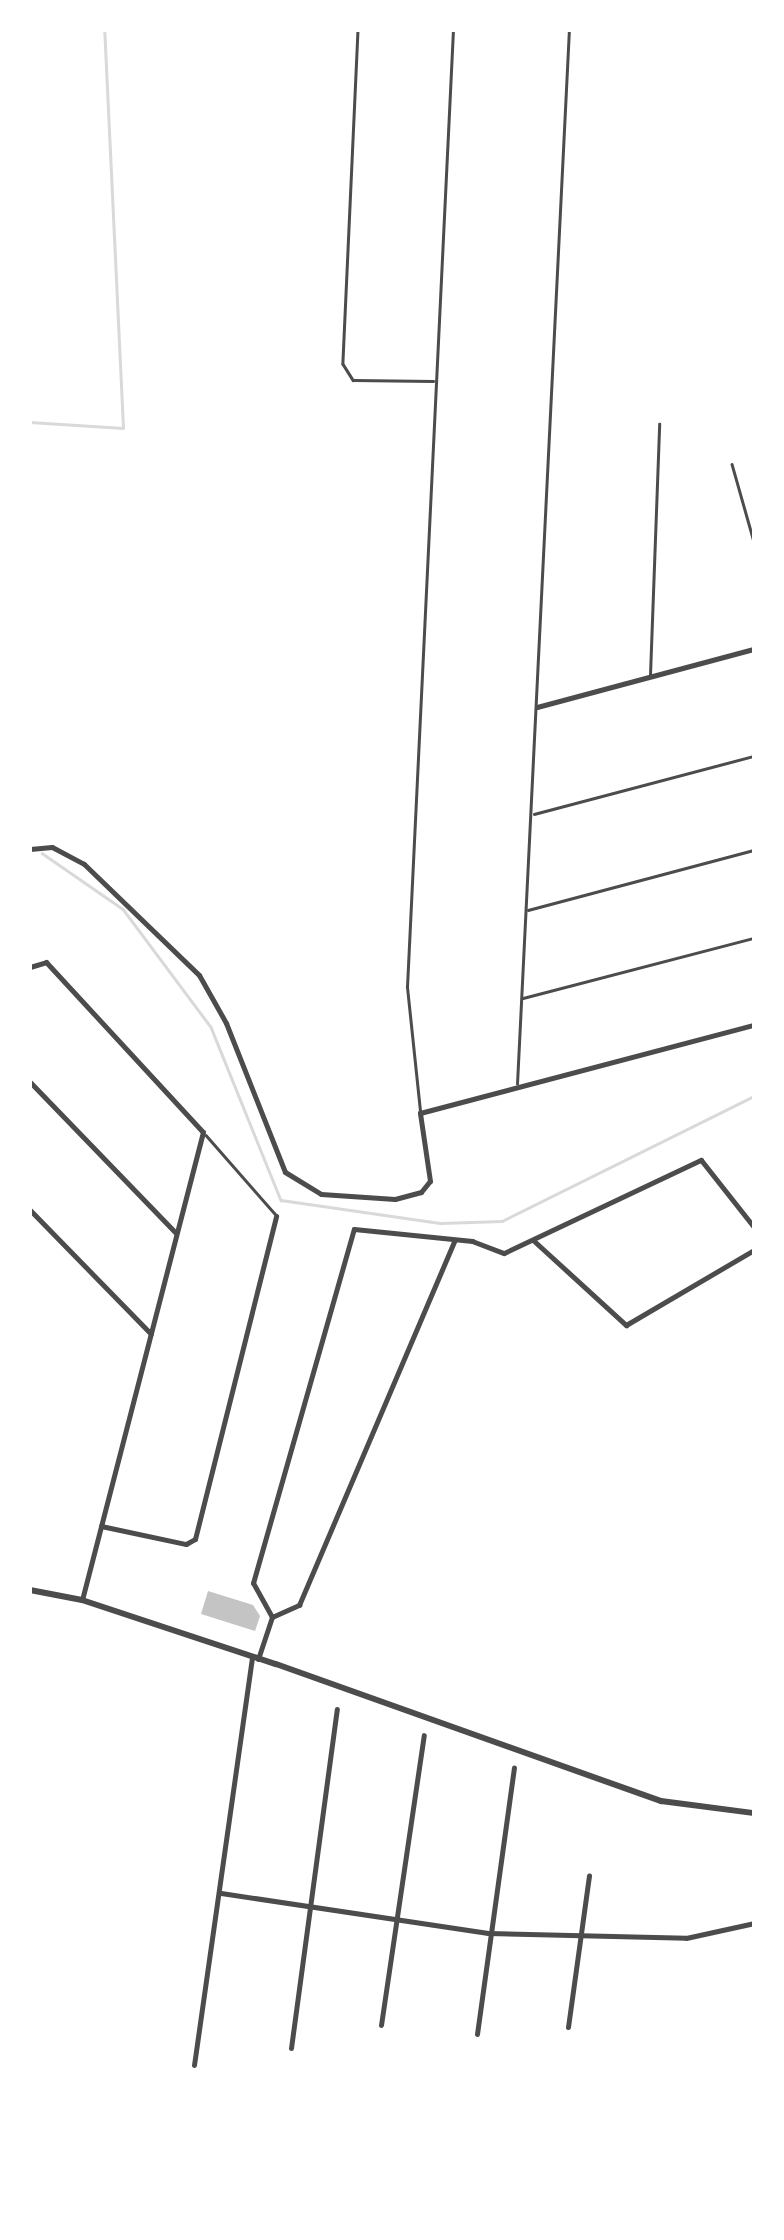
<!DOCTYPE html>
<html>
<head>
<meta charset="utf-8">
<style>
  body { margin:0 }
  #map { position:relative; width:784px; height:2240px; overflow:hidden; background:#fff; font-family:"PT Sans",sans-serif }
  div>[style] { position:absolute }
  .stream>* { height:2.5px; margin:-1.25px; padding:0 1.25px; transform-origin:1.25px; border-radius:1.25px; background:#d9d9d9 }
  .building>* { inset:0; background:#c4c4c4 }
  .service>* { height:2.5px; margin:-1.25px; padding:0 1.25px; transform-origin:1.25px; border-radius:1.25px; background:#4c4c4c }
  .minor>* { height:5px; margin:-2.5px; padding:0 2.5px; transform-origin:2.5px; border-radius:2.5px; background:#4c4c4c }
  .tertiary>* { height:6px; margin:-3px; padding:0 3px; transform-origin:3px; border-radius:3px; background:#4c4c4c }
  span { translate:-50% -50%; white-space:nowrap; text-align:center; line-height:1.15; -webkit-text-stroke:8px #fff; paint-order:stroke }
  .frame { position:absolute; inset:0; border:32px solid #fff; pointer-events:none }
</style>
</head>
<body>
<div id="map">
  <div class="stream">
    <i style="left:30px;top:422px;width:93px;rotate:3.7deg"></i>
    <i style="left:123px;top:428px;width:398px;rotate:-92.7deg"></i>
    <i style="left:42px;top:853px;width:98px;rotate:34.7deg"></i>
    <i style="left:123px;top:909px;width:147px;rotate:53.3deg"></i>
    <i style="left:211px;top:1027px;width:187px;rotate:68deg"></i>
    <i style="left:281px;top:1200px;width:162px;rotate:8.2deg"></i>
    <i style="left:441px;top:1223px;width:61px;rotate:-1.9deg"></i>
    <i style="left:502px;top:1221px;width:281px;rotate:-26.4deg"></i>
  </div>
  <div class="building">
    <i style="clip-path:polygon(208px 1591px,253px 1605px,260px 1616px,255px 1631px,201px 1614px)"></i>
  </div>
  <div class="service">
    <i style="left:358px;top:30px;width:334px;rotate:92.6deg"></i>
    <i style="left:343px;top:364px;width:19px;rotate:58deg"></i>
    <i style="left:353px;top:380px;width:80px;rotate:0.7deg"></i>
    <i style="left:732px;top:464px;width:81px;rotate:74.2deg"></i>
    <i style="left:650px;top:675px;width:251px;rotate:-87.9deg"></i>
    <i style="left:534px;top:814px;width:228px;rotate:-14.8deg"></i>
    <i style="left:528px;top:910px;width:234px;rotate:-14.9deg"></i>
    <i style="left:523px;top:998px;width:239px;rotate:-14.6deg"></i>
    <i style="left:517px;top:1084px;width:1055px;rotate:-87.18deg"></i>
    <i style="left:420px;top:1111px;width:125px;rotate:-96deg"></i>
    <i style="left:407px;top:987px;width:958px;rotate:-87.25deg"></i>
    <i style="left:206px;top:1135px;width:106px;rotate:48.8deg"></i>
  </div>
  <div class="minor">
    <i style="left:537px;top:707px;width:225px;rotate:-15deg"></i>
    <i style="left:30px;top:849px;width:22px;rotate:-5deg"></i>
    <i style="left:52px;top:847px;width:36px;rotate:28deg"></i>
    <i style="left:84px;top:864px;width:160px;rotate:44deg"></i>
    <i style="left:199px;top:975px;width:55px;rotate:60.6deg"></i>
    <i style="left:226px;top:1023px;width:160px;rotate:68.4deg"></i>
    <i style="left:285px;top:1172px;width:42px;rotate:31.4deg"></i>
    <i style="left:321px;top:1194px;width:74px;rotate:3.9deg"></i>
    <i style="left:395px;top:1199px;width:27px;rotate:-15deg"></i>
    <i style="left:421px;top:1192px;width:14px;rotate:-51deg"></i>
    <i style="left:430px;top:1181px;width:69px;rotate:-98.4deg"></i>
    <i style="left:420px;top:1113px;width:345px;rotate:-14.8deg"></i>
    <i style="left:30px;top:967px;width:17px;rotate:-17deg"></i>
    <i style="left:46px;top:962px;width:231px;rotate:47.3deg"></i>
    <i style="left:203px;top:1132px;width:483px;rotate:104.5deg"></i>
    <i style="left:30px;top:1082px;width:210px;rotate:46deg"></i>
    <i style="left:30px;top:1210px;width:173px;rotate:45.7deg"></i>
    <i style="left:534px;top:1241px;width:125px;rotate:42.4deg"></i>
    <i style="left:626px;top:1325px;width:148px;rotate:-30.4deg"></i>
    <i style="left:101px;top:1526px;width:87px;rotate:12deg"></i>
    <i style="left:186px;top:1544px;width:10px;rotate:-29deg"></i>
    <i style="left:195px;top:1539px;width:333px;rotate:-75.9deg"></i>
    <i style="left:272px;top:1617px;width:39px;rotate:-119deg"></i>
    <i style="left:253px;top:1583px;width:368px;rotate:-74.1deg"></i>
    <i style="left:354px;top:1229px;width:119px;rotate:5.8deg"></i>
    <i style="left:472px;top:1241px;width:34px;rotate:21deg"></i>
    <i style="left:504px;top:1253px;width:218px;rotate:-25.3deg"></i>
    <i style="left:701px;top:1160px;width:85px;rotate:51.7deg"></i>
    <i style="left:272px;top:1617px;width:30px;rotate:-24deg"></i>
    <i style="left:299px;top:1605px;width:396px;rotate:-66.9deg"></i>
    <i style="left:258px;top:1659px;width:44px;rotate:-71.6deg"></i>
    <i style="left:221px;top:1893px;width:270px;rotate:8.5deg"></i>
    <i style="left:488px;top:1933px;width:198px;rotate:1.4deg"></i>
    <i style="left:686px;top:1938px;width:70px;rotate:-12.4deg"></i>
    <i style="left:381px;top:2025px;width:293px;rotate:-81.6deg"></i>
    <i style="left:568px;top:2027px;width:153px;rotate:-82.1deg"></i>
    <i style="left:477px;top:2034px;width:269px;rotate:-82.1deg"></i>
    <i style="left:291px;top:2048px;width:342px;rotate:-82.3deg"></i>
    <i style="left:194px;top:2065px;width:412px;rotate:-81.9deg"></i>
  </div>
  <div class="tertiary">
    <i style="left:30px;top:1590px;width:53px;rotate:10.9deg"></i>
    <i style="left:82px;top:1600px;width:204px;rotate:18.3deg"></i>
    <i style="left:276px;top:1664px;width:409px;rotate:19.6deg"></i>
    <i style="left:661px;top:1801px;width:94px;rotate:7.4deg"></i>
  </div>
  <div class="frame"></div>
</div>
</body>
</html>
